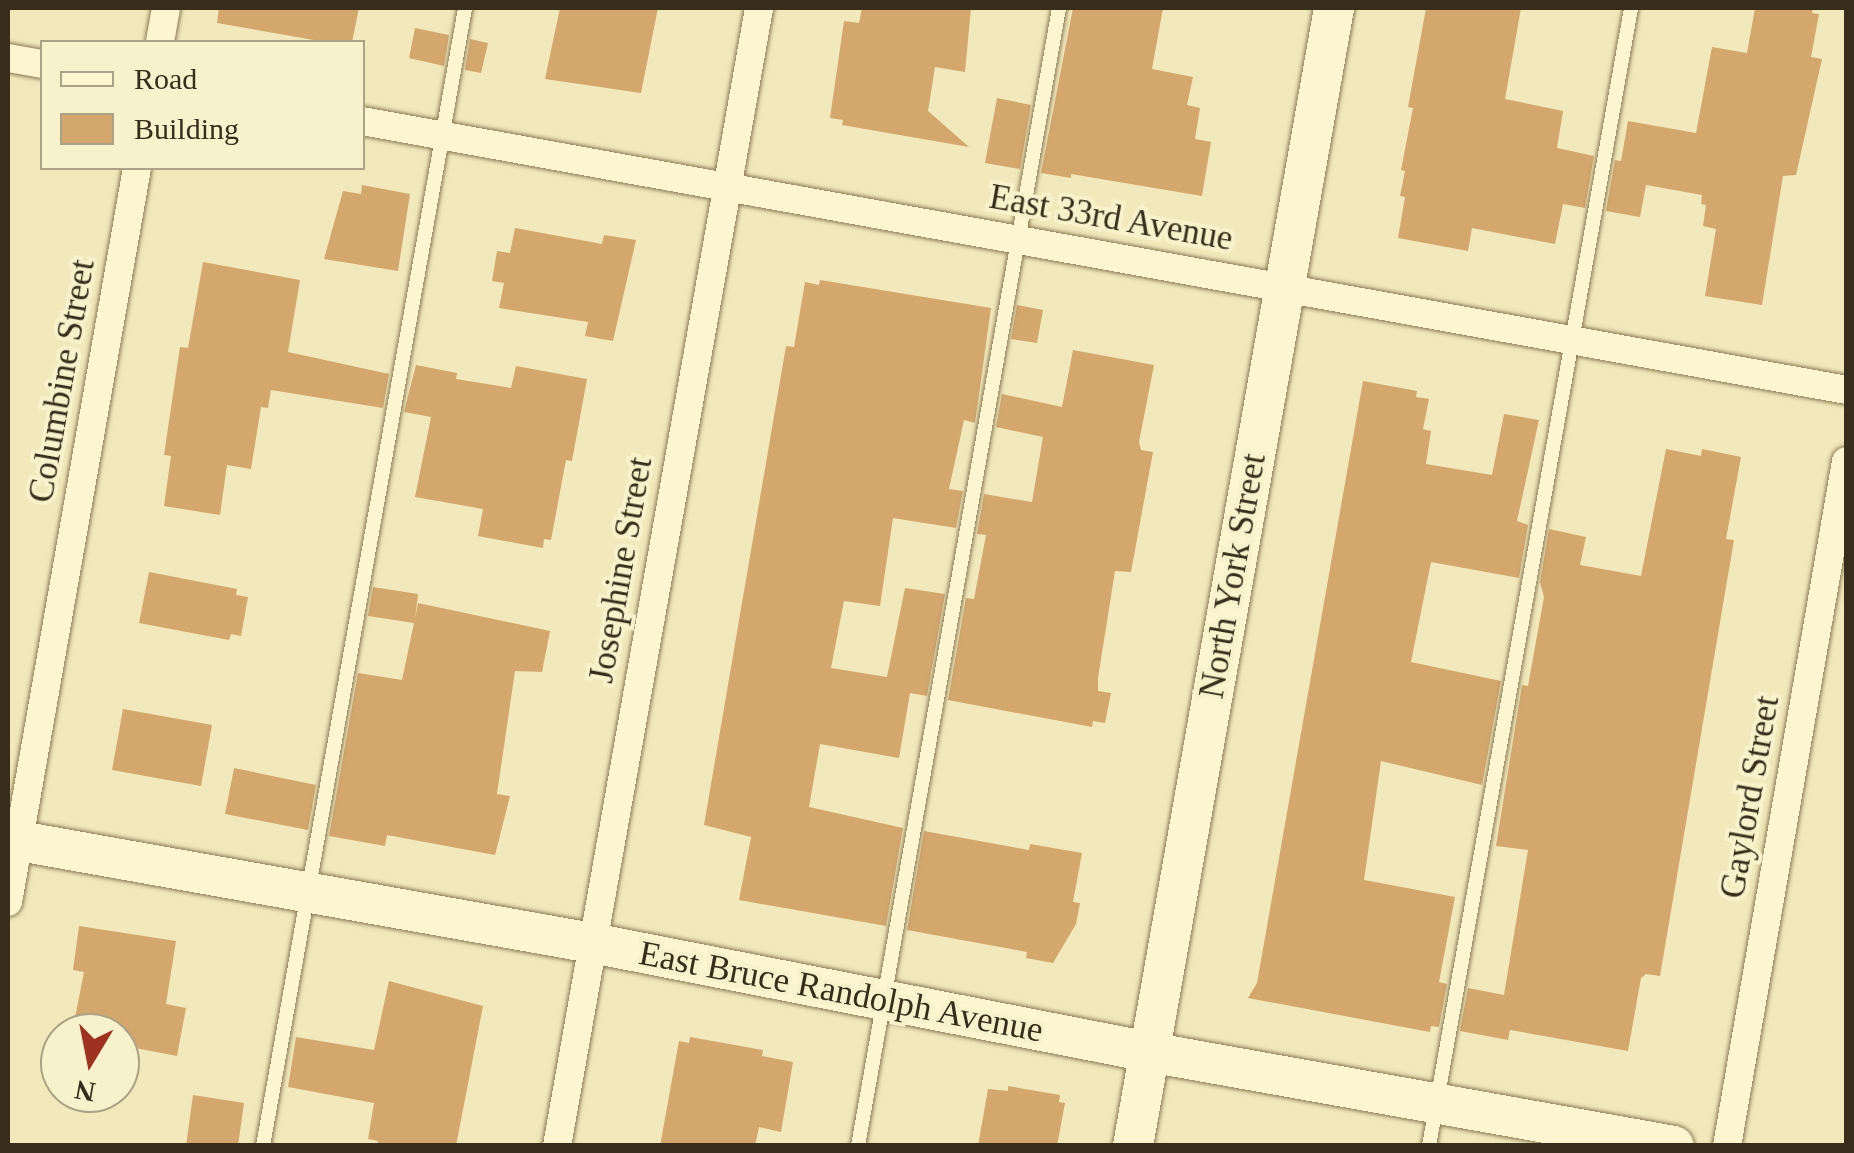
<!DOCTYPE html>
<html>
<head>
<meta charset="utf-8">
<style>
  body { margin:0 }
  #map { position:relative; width:1854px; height:1153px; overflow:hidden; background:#f1e9bb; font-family:"Times New Roman",serif }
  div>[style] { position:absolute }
  .building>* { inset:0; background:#d3a76e }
  .roads { filter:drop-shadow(0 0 2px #8a7954) drop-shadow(0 0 2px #8a7954) }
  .lane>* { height:14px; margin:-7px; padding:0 7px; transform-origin:7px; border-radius:7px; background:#fcf5cf }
  .street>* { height:28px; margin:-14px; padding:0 14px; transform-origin:14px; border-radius:14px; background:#fcf5cf }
  .secondary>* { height:40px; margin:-20px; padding:0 20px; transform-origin:20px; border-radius:20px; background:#fcf5cf }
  span { translate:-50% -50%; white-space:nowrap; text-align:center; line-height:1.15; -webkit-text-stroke:8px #f8f2cc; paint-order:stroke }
  .street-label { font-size:35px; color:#382d1a }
  .frame { position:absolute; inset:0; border:10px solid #382d1a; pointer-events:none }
  .legend { position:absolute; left:40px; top:40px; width:325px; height:130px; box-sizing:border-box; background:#f8f2cc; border:2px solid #aba385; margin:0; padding:12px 18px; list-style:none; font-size:30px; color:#382d1a }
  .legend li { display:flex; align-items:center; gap:20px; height:50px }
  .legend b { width:50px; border:2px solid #aba385 }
  .north { position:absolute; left:40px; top:1013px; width:100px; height:100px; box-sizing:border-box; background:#f8f2cc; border:2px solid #aba385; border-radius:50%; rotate:190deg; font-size:28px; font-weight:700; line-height:40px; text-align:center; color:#382d1a }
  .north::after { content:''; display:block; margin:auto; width:35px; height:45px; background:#9e311f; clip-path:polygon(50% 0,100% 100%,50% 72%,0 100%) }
</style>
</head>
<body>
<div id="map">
  <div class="building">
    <i style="clip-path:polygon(219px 8px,359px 8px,352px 42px,325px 42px,217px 23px)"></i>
    <i style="clip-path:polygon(560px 8px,658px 8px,641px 93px,545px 79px)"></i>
    <i style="clip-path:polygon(862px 8px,971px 8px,965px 72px,935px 67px,928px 111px,969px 147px,842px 125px,843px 120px,830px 118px,844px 21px,859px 23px)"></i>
    <i style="clip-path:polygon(1073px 8px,1163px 8px,1152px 69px,1193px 77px,1187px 105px,1200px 108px,1195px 139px,1211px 142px,1202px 196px,1071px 174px,1071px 178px,1041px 173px)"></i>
    <i style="clip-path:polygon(1426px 8px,1521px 8px,1505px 99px,1563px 111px,1557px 148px,1594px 156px,1585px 208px,1563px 204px,1555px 244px,1472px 228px,1468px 251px,1398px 238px,1405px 197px,1400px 196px,1405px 171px,1401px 170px,1413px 108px,1408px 107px)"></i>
    <i style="clip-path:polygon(1755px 8px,1813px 8px,1812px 13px,1819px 14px,1811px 57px,1822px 59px,1796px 175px,1783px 176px,1762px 305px,1705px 296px,1716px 229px,1703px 226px,1706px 205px,1701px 204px,1702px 195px,1646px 185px,1640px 217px,1606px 211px,1615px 160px,1621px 161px,1628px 121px,1696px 133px,1712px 47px,1747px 53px)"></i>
    <i style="clip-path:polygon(415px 28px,449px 35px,444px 66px,409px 58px)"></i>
    <i style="clip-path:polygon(470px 39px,488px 43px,481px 73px,465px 70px)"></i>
    <i style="clip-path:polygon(997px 98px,1031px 105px,1020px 169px,985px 163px)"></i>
    <i style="clip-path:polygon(362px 185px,410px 194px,398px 271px,324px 259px,343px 191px,361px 194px)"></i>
    <i style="clip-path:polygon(515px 228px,602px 244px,604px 235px,636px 240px,613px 341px,585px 336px,588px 322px,499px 308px,504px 283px,492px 281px,497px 251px,510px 253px)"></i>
    <i style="clip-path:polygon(203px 262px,300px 280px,288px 352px,389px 374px,383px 408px,271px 390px,268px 408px,261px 407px,251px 469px,227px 465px,220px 515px,164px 506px,171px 456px,164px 455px,180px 347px,188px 348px)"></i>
    <i style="clip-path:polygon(820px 280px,991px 308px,975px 423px,964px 420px,949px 489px,963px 491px,956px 528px,893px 518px,880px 606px,844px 601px,831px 668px,887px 677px,905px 588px,945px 594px,927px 696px,910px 693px,899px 758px,820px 744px,809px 807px,903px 828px,886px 926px,739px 900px,751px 837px,704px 825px,786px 346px,794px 347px,805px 282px,819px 285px)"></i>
    <i style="clip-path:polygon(1017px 305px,1043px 310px,1037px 343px,1011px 339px)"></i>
    <i style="clip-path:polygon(1073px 350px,1154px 365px,1139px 442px,1141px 450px,1153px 452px,1131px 572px,1115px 571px,1098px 678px,1098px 691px,1111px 693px,1105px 723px,1093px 721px,1092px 727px,948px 700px,966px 598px,974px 599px,986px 535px,977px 534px,984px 494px,1032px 502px,1043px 437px,996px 427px,1002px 394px,1062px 407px)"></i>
    <i style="clip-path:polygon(416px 365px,457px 373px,456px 379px,511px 388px,516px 366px,587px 379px,572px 461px,566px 460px,551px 540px,544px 539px,543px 548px,478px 536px,483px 509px,415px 497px,431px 417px,404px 412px)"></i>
    <i style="clip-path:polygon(1363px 381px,1417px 391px,1416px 397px,1429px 399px,1423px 429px,1431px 431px,1426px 464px,1492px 475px,1504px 414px,1539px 420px,1517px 521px,1528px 525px,1519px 578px,1431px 562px,1411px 662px,1501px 681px,1482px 785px,1381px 761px,1364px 880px,1455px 897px,1439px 982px,1447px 984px,1439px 1027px,1431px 1026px,1430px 1032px,1248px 998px,1257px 983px)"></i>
    <i style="clip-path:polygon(1666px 449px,1701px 456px,1702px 449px,1741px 457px,1726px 539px,1734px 540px,1660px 976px,1646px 974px,1641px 978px,1628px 1051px,1510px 1030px,1508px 1040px,1460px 1031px,1468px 988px,1504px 995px,1528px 850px,1496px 846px,1522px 685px,1528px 686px,1544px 597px,1540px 582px,1549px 529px,1586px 537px,1580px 565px,1641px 576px)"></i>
    <i style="clip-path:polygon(149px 572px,237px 589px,236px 595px,248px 597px,241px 636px,231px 634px,229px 640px,139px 623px)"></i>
    <i style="clip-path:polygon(373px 587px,418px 594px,415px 619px,418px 603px,550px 631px,542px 672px,515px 671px,497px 794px,510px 796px,495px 855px,387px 835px,385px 846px,329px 836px,358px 673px,402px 680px,414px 623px,368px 616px)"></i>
    <i style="clip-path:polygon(123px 709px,212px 725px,201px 786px,112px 770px)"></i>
    <i style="clip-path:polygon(234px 768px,316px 785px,308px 830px,225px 814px)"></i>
    <i style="clip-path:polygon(924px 831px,1029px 850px,1030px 844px,1082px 853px,1073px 902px,1080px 903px,1076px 924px,1053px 963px,1026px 958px,1027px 952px,907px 930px)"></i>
    <i style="clip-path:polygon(79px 926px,176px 941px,166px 1004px,186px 1008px,177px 1056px,120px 1045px,120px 1033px,72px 1033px,84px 972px,73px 970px)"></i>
    <i style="clip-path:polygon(389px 981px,483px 1006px,456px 1146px,377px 1146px,378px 1141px,368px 1139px,374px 1103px,288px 1087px,296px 1037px,374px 1050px)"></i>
    <i style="clip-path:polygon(690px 1037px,763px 1050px,762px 1056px,793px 1062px,781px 1132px,759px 1127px,755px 1146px,660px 1146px,679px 1041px,689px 1043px)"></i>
    <i style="clip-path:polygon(1008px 1086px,1060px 1095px,1059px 1102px,1065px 1103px,1057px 1146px,978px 1146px,988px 1089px,1008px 1091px)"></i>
    <i style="clip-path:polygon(193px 1095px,244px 1103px,238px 1146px,186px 1146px)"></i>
  </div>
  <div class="roads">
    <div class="lane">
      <i style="left:263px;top:1146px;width:1156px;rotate:-79.93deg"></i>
      <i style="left:858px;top:1146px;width:1156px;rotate:-79.98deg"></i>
      <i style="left:1429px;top:1146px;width:1156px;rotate:-79.93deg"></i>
    </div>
    <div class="street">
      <i style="left:160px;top:42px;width:35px;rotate:-80deg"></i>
      <i style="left:8px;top:58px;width:35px;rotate:10deg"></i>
      <i style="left:362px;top:121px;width:1508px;rotate:10.27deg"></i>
      <i style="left:8px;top:902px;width:745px;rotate:-80.03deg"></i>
      <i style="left:557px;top:1146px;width:1156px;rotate:-79.93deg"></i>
      <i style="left:1727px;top:1146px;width:695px;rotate:-80.14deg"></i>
    </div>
    <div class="secondary">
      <i style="left:8px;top:839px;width:593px;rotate:10.1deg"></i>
      <i style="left:592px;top:943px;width:568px;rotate:11.07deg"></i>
      <i style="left:1149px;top:1052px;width:533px;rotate:10.15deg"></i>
      <i style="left:1133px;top:1146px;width:1156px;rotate:-79.98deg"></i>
    </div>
  </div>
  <div class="street-label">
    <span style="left:1111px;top:218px;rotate:10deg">East 33rd Avenue</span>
    <span style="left:62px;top:381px;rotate:-80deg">Columbine Street</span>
    <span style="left:621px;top:570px;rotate:-80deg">Josephine Street</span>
    <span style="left:1233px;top:576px;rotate:-80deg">North York Street</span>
    <span style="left:1750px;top:797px;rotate:-80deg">Gaylord Street</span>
    <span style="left:841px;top:992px;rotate:11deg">East Bruce Randolph Avenue</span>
  </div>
  <div class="frame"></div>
  <ul class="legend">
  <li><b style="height:12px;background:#fcf5cf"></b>Road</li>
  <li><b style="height:28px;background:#d3a76e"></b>Building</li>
  </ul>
  <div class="north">N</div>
</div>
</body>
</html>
